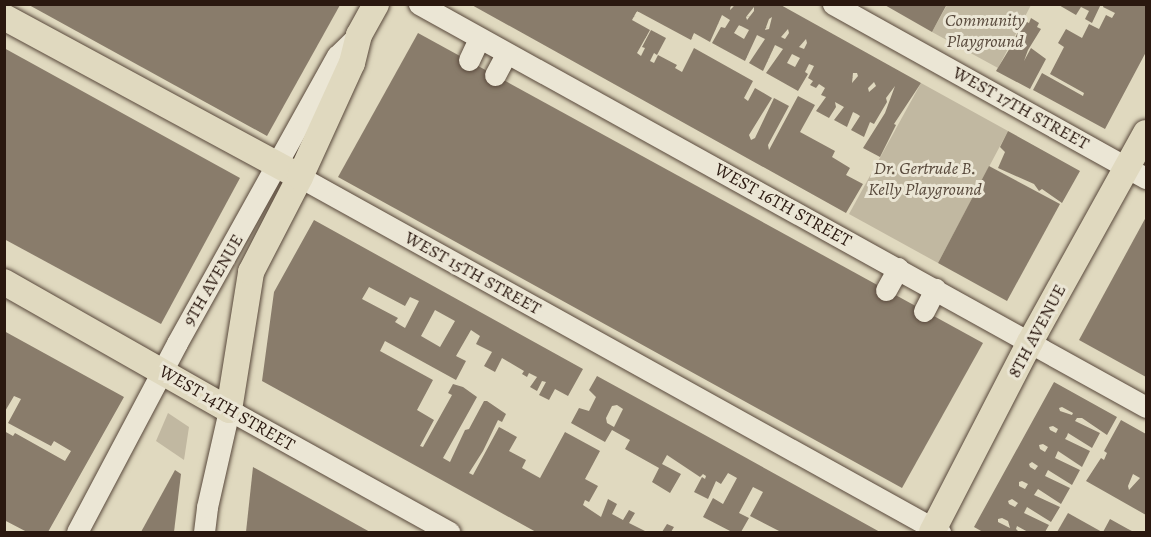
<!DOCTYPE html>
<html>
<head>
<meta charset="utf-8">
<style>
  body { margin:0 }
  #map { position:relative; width:1151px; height:537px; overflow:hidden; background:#e0d9bf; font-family:Alegreya,serif }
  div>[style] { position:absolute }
  .green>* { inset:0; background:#c1b8a1 }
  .building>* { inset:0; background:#897c6b }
  .roads { filter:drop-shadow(0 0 2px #58483b) drop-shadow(0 0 2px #58483b) }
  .minor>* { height:21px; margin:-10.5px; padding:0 10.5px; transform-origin:10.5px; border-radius:10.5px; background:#ebe6d5 }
  .major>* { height:26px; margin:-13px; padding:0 13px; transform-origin:13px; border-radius:13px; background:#e0d9bf }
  span { translate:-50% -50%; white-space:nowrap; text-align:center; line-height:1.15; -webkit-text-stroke:6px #ebe6d5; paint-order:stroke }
  .park-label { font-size:18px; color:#57483b; font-style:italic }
  .street-label { font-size:18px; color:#2a180f }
  .frame { position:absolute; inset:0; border:6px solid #2a180f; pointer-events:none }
</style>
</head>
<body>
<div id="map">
  <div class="green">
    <i style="clip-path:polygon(947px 5px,947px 4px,1031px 5px,998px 68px,932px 32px)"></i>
    <i style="clip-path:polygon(921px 83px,1008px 131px,938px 263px,849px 214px)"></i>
    <i style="clip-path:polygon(168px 413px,189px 427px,184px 460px,156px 441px)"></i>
  </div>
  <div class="building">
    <i style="clip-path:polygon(evenodd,470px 4px,731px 4px,730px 10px,736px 4px,779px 4px,921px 83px,894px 124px,896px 125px,880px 157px,863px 148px,885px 113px,895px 86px,886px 98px,887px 102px,874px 124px,870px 122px,864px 137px,851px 130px,860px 116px,857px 114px,853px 112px,847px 127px,834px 120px,844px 107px,835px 102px,836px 107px,829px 118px,816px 111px,826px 97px,821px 95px,825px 88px,819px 84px,816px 88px,810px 85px,813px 81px,808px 78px,814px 66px,809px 64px,805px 72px,808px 74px,798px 91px,766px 73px,783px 49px,775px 45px,763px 71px,749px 63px,765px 39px,757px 35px,745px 61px,712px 43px,721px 27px,725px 28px,730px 20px,722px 15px,710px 42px,694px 33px,691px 40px,637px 11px,632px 20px,650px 30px,637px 53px,641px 56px,645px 48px,642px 47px,651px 30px,666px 38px,657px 55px,654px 53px,650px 61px,654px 63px,658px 55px,677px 65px,675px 68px,682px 72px,694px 48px,753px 81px,744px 98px,748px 101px,755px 88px,772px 98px,749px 135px,751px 140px,755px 138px,774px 98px,789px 106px,768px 145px,769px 150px,798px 96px,815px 105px,800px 132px,835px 151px,832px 157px,850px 168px,846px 175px,863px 184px,846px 213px,470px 4px,754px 7px,754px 11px,747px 20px,746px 17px,754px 7px,470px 4px,772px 17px,769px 29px,765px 30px,769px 19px,772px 17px,470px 4px,739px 25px,749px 30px,744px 39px,734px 33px,739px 25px,470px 4px,788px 29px,789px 33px,785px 39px,781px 37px,788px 29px,470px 4px,806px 39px,807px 43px,804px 49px,799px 47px,806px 39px,470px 4px,792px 54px,800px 58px,795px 67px,787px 63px,792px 54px,470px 4px,853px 73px,857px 73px,858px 76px,852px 83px,853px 73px,470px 4px,874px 82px,876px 86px,869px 92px,868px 88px,874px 82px)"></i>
    <i style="clip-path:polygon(883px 4px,947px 4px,932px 32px)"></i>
    <i style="clip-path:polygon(1057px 4px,1101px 4px,1092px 23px,1085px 19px,1089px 11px,1081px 7px,1076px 15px)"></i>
    <i style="clip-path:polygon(1104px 4px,1146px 4px,1146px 52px,1105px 129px,1033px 90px,1042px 73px,1083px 96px,1084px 93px,1050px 74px,1064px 47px,1058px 43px,1066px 29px,1082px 38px,1089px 24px,1099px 29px,1106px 15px,1112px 18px,1115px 13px,1103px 7px)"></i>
    <i style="clip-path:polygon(29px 5px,340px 5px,267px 136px)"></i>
    <i style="clip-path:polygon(1031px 18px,1039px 23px,1037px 27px,1041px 29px,1028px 50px,1024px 61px,1031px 48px,1046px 59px,1030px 89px,996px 71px,1013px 43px,1023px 20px,1029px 23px)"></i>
    <i style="clip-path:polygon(418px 33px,983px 343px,902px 488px,338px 177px)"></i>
    <i style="clip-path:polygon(4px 48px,240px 178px,161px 324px,4px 239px)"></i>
    <i style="clip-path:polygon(1008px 131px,1080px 171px,1062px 203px,1042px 189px,1039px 191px,1034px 184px,998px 168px,1005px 152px,1000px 147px)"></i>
    <i style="clip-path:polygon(989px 166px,1060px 204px,1007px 301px,938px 263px)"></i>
    <i style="clip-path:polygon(1146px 217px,1146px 377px,1079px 340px)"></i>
    <i style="clip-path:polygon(evenodd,314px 220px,583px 369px,568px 396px,555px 389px,549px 400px,539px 395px,546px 382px,542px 381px,537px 391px,530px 387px,537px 377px,529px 373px,527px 377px,522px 374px,524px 371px,502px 358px,495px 372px,484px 366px,492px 352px,476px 344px,480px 336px,471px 330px,456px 356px,466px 361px,456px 380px,385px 341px,380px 351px,433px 380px,417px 410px,434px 420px,420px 446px,423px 447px,452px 395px,448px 393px,453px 384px,463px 387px,477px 397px,443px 458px,450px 462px,465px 430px,469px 429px,484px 401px,487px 401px,506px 414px,502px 422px,498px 420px,483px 451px,469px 473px,473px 475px,499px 427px,517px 437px,509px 451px,526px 460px,522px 468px,540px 478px,565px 432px,600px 451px,585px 479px,598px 486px,589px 502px,585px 500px,583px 505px,601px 517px,608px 499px,617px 504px,612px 514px,623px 520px,629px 510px,635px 513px,629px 523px,647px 532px,536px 532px,262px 381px,274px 292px,314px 220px,369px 287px,405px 306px,410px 297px,419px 301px,405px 328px,395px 322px,398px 318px,362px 299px,369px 287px,314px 220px,435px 310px,455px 321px,440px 347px,421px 336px,435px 310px)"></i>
    <i style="clip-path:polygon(4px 331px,124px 397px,48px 532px,27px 532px,4px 520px,4px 431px,13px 436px,15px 433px,65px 461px,71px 451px,54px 441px,51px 446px,8px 423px,21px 399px,14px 396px,4px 413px)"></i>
    <i style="clip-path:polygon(evenodd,597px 376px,703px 434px,880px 532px,781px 532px,750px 516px,763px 492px,753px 487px,739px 513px,749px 518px,741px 532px,732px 532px,703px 517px,713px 498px,723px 504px,737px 478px,728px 473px,721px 484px,716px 481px,708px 499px,694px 492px,702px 477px,705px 479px,706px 476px,703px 474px,700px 477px,667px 455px,662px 464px,681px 474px,670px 493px,652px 482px,659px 468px,625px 449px,630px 440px,612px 430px,605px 442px,571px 423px,579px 408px,589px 411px,596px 397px,589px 390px,597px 376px,617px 405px,623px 409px,614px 427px,607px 423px,606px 418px,612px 406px,617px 405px)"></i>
    <i style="clip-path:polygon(evenodd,1054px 382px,1117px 417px,1107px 435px,1082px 418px,1077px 418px,1075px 421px,1100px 433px,1092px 448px,1068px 433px,1067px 436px,1065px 439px,1090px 451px,1082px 467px,1058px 451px,1055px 458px,1080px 470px,1072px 485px,1048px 470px,1045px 476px,1070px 488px,1061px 504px,1038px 489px,1034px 495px,1060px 507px,1051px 522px,1027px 507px,1024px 513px,1049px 525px,1045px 532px,1028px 532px,1017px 526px,1016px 529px,1019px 532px,983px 532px,974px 527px,1054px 382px,1062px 407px,1073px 413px,1072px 415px,1060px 411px,1059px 408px,1062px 407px,1054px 382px,1053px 426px,1058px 429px,1056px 433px,1050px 430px,1049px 427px,1053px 426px,1054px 382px,1043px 444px,1048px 447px,1045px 452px,1040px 449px,1039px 445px,1043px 444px,1054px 382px,1032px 462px,1038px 466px,1035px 470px,1030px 467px,1029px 464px,1032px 462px,1054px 382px,1022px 481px,1028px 484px,1025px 489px,1019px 486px,1019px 482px,1022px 481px,1054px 382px,1012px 499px,1018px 503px,1015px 507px,1009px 504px,1008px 501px,1012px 499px,1054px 382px,1002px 518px,1008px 521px,1010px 528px,998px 522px,998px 519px,1002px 518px)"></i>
    <i style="clip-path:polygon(evenodd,1121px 420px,1146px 434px,1146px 515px,1086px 481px,1101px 458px,1104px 460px,1107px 453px,1104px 451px,1121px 420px,1133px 474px,1140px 478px,1129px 490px,1128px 486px,1133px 474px)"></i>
    <i style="clip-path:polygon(253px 467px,318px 503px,370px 532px,246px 532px)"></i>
    <i style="clip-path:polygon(175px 470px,181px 474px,174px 532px,141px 532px)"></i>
    <i style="clip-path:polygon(1068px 513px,1102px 532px,1057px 532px)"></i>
    <i style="clip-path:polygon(1110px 519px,1128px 529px,1134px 532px,1103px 532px)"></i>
    <i style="clip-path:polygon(667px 524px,674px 527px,671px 532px,662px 532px)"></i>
  </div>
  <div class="roads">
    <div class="minor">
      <i style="left:419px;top:4px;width:831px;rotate:29deg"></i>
      <i style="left:833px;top:4px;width:358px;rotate:29.1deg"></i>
      <i style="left:469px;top:60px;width:23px;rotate:-65deg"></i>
      <i style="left:495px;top:75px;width:24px;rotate:-62deg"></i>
      <i style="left:300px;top:177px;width:732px;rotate:29.02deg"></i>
      <i style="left:886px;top:290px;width:25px;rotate:-61deg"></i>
      <i style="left:924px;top:311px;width:25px;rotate:-63deg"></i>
      <i style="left:77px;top:532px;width:214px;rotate:-62.1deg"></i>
      <i style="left:177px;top:343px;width:329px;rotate:-60.9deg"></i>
      <i style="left:337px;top:56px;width:30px;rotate:-44deg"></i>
      <i style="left:204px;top:532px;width:25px;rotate:-83deg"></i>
      <i style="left:207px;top:507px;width:99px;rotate:-77.2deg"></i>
      <i style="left:229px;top:410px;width:252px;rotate:29deg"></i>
    </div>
    <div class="major">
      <i style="left:4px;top:17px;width:336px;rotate:28.4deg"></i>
      <i style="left:4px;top:282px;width:259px;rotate:29.6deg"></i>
      <i style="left:229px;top:410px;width:140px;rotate:-80.9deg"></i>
      <i style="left:251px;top:272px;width:107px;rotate:-62.7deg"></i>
      <i style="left:300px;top:177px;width:125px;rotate:-65.5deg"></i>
      <i style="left:352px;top:63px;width:29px;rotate:-76deg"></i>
      <i style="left:359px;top:35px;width:35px;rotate:-61deg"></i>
      <i style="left:932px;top:532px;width:214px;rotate:-62.7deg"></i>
      <i style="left:1030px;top:342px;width:239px;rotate:-61deg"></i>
    </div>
  </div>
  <div class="park-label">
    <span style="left:985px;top:31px">Community<br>Playground</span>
    <span style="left:925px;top:179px">Dr. Gertrude B.<br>Kelly Playground</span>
  </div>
  <div class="street-label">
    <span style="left:1021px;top:108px;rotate:29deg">WEST 17TH STREET</span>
    <span style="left:783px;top:205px;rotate:29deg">WEST 16TH STREET</span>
    <span style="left:473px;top:273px;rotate:29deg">WEST 15TH STREET</span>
    <span style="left:213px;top:280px;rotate:-60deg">9TH AVENUE</span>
    <span style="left:1037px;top:331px;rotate:-62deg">8TH AVENUE</span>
    <span style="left:227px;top:408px;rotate:30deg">WEST 14TH STREET</span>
  </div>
  <div class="frame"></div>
</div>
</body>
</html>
